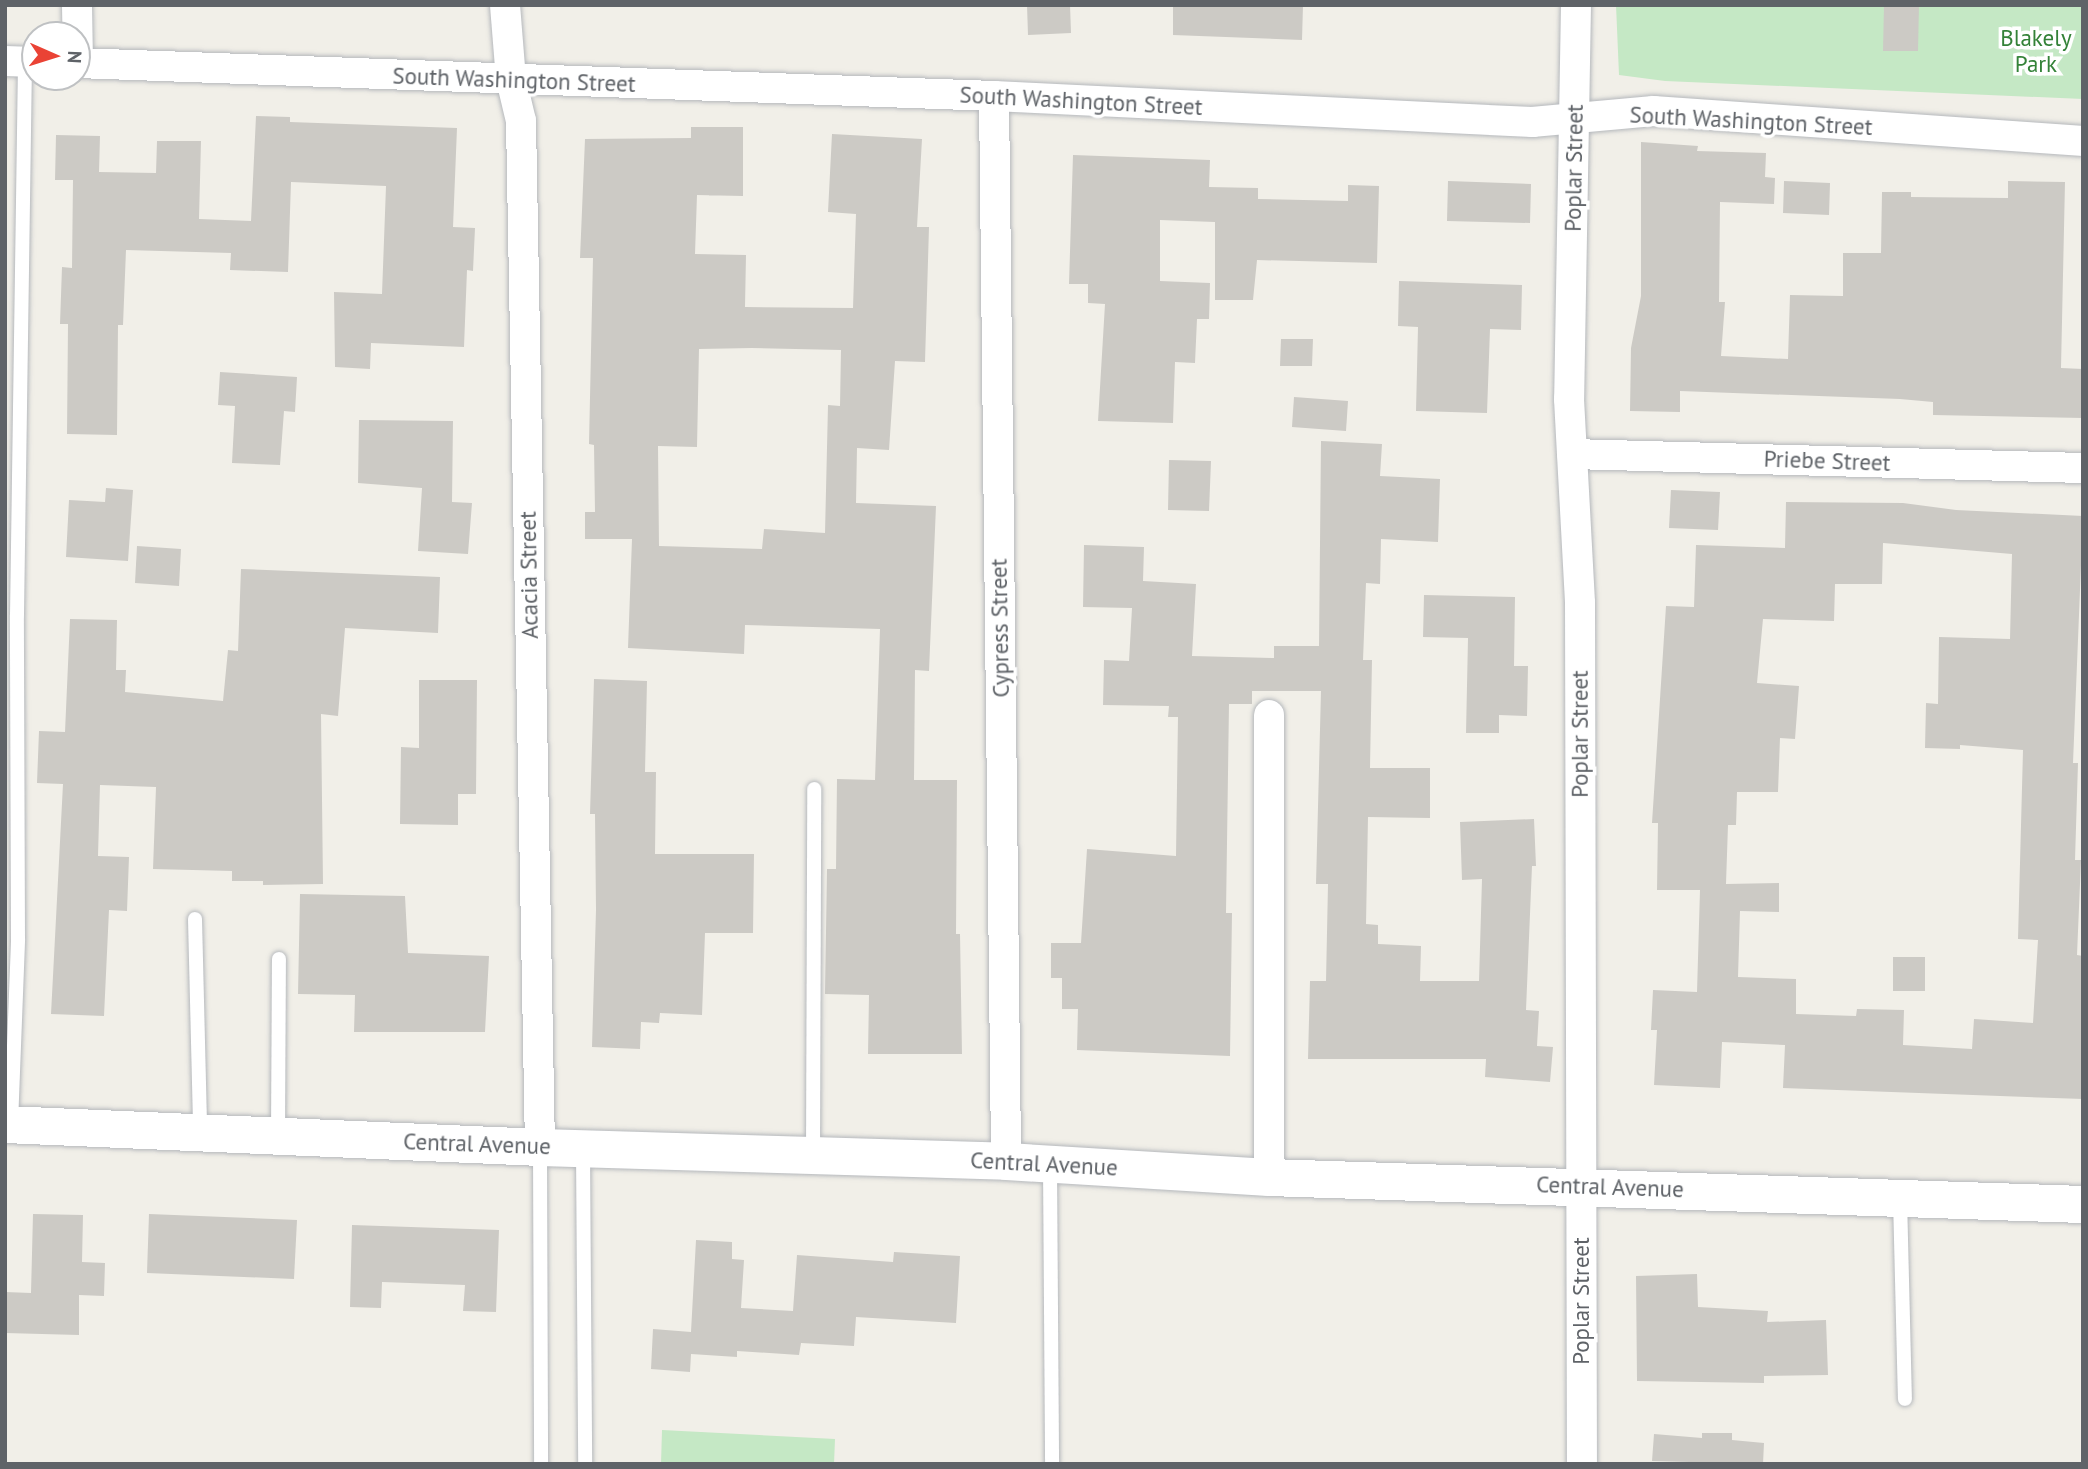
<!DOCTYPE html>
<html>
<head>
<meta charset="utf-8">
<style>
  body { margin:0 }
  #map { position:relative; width:2088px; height:1469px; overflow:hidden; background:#f1efe8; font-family:"PT Sans",sans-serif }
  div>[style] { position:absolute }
  .green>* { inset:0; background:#c5e8c5 }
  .building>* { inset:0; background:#cccac5 }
  .roads { filter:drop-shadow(0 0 2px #b5b8bc) drop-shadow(0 0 2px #b5b8bc) }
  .service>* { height:14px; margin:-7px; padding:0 7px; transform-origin:7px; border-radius:7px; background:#fff }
  .minor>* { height:30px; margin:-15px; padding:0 15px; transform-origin:15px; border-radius:15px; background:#fff }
  .tertiary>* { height:37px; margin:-18.5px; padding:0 18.5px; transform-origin:18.5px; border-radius:18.5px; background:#fff }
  span { translate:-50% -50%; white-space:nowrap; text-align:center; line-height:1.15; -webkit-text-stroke:7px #fff; paint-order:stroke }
  .park-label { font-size:23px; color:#348238 }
  .street-label { font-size:23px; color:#5f6368 }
  .frame { position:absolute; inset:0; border:7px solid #5f6368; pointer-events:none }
  .north { position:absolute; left:21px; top:21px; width:70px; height:70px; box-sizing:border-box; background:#fff; border:2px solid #bfc1c3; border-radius:50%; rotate:93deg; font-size:19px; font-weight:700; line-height:28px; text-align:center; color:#5f6368 }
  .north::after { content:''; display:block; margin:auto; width:24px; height:32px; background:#ea4335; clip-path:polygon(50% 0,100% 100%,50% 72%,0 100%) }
</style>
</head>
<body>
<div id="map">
  <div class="green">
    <i style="clip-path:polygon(1616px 5px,2083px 5px,2083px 99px,1665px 81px,1619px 75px)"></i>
    <i style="clip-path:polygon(662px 1430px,835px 1439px,834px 1464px,661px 1464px)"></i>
  </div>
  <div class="building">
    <i style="clip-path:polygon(1027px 5px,1070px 5px,1071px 33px,1028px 35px)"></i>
    <i style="clip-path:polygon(1173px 5px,1303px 5px,1302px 40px,1173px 35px)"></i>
    <i style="clip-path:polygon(1884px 5px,1919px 5px,1918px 51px,1883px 51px)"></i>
    <i style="clip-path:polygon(256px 116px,290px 117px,290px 122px,457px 128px,453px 227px,475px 228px,473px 271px,467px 270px,464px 347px,371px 343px,370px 369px,335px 367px,334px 292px,382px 294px,386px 186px,291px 182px,288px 272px,230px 270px,231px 253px,126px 250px,123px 325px,118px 325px,117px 435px,67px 434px,68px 324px,60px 324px,62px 267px,72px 268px,73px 180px,55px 180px,56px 135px,100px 136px,99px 172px,156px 173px,157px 141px,201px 141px,199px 219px,251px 221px)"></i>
    <i style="clip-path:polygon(evenodd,691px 127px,743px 127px,743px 196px,697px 195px,695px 254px,746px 255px,745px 307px,853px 308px,856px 214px,828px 212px,832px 134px,922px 139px,917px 227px,929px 227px,925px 362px,895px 361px,889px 450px,857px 448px,856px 503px,936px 506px,929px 671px,915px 670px,914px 780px,957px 780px,956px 934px,960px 934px,962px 1054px,868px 1054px,869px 995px,825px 994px,827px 869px,836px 869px,837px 779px,875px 780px,880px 629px,745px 625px,744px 654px,628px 648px,632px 539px,585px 539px,585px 512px,595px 512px,594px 445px,589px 444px,593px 258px,580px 258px,585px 139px,691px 138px,691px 127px,752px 348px,841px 350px,840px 406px,828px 405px,825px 533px,764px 529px,762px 549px,659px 546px,658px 446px,697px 447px,699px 349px,752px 348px)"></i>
    <i style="clip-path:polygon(1641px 142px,1698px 146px,1697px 151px,1766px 153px,1765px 177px,1775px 178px,1774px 204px,1720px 202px,1719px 302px,1725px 302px,1721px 356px,1788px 359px,1790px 295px,1843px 296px,1843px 253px,1881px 253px,1882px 192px,1911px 192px,1911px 197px,2008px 198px,2008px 181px,2065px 182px,2061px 368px,2083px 369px,2083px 418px,1933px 415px,1933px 402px,1900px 399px,1680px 391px,1680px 412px,1630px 411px,1631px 348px,1641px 296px)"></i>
    <i style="clip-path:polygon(1073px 155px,1210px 160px,1209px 187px,1258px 188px,1258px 199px,1348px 201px,1348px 185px,1379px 186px,1377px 263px,1257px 260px,1253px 300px,1215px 300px,1215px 222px,1160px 220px,1160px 281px,1210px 283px,1209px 319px,1197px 319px,1195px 363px,1175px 362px,1173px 423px,1098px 421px,1105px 304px,1088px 303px,1088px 284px,1069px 284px)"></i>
    <i style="clip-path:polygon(1448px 181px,1531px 184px,1530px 223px,1447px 221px)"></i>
    <i style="clip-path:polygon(1784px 181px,1830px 183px,1829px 215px,1783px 213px)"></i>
    <i style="clip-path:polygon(1399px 281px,1522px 285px,1521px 330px,1490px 329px,1487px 413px,1416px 411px,1418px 327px,1398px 326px)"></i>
    <i style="clip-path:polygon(1281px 339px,1313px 339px,1312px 366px,1280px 366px)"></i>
    <i style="clip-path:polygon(220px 372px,297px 377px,295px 412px,284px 411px,280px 465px,232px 463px,235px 406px,218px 405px)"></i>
    <i style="clip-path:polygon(1294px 397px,1348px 401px,1346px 431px,1292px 427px)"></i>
    <i style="clip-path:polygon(359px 420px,453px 421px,452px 502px,472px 503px,468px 554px,418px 551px,422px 488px,358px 483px)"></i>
    <i style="clip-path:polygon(1321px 441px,1382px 444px,1380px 476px,1440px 479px,1438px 542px,1381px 539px,1380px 584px,1366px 583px,1363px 660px,1372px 660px,1370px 768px,1430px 768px,1430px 818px,1368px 817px,1366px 924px,1378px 925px,1378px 944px,1421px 946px,1420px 981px,1479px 981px,1482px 879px,1462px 880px,1460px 822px,1534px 819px,1536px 866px,1532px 866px,1526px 1010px,1539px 1011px,1537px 1046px,1553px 1047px,1550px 1082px,1485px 1077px,1486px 1059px,1308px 1059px,1310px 981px,1326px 981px,1328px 884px,1316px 884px,1321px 691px,1252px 691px,1252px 704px,1229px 704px,1226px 913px,1232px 913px,1230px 1056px,1077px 1050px,1078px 1009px,1062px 1009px,1062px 978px,1051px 978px,1051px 943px,1081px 943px,1087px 849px,1176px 856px,1178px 717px,1168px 717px,1169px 706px,1103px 705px,1104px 660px,1129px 661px,1132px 608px,1083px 607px,1084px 545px,1144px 547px,1143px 581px,1196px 584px,1192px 656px,1274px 658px,1274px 646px,1319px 646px)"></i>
    <i style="clip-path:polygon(1169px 460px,1211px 461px,1209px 511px,1168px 510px)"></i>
    <i style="clip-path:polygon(106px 488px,133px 490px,128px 561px,66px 557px,69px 500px,105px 502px)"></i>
    <i style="clip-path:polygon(1671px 490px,1720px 492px,1718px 530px,1669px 528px)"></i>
    <i style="clip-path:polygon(evenodd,1786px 502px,1903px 503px,1956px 510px,2083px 516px,2073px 763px,2078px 763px,2075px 860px,2081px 860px,2077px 955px,2083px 956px,2083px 1099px,1783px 1088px,1785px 1045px,1722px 1042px,1720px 1088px,1654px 1085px,1657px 1030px,1651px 1030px,1653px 990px,1697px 992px,1700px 890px,1657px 890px,1658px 823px,1652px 823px,1666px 606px,1694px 607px,1696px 545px,1785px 548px,1786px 502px,1883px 543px,2012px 554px,2010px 639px,1939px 637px,1938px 704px,1926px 703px,1925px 748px,1960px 749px,1960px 745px,2023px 750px,2018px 939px,2038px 940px,2033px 1023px,1974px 1019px,1972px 1049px,1903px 1045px,1904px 1010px,1857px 1009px,1856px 1016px,1796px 1014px,1796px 979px,1738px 977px,1740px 911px,1779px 912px,1779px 883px,1726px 884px,1728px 825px,1736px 825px,1737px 792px,1778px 792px,1780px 738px,1795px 739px,1799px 686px,1757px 683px,1763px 619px,1834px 621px,1835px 584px,1882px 584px,1883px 543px)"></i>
    <i style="clip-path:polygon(137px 546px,181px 549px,179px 586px,135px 583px)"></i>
    <i style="clip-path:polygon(241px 569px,440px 577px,438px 633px,345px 628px,338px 716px,321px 714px,323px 884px,263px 885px,263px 881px,232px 881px,232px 871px,153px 869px,156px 787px,100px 785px,98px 856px,129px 857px,127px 911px,109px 910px,104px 1016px,51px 1014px,63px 784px,37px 783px,39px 731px,65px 732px,70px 619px,117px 620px,116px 670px,126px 670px,125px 692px,223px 701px,228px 650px,238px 651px)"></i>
    <i style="clip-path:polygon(1424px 595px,1515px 597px,1514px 666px,1528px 666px,1527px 716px,1499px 715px,1499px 733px,1466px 733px,1468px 638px,1423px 637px)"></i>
    <i style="clip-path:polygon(594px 679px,647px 681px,645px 772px,656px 772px,655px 854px,754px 854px,753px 933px,705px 933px,702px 1015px,660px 1013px,659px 1023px,641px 1022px,640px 1049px,592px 1047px,596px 910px,595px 814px,590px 814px)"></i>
    <i style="clip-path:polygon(419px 680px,477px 680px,476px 794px,458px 794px,458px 825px,400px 824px,401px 747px,419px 748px)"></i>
    <i style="clip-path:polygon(300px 894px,405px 896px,408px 953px,489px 956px,485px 1032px,354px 1032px,355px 995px,298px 994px)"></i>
    <i style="clip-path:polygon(1893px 957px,1925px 957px,1925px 991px,1893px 991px)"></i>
    <i style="clip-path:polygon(33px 1214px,83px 1215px,82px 1262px,105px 1263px,104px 1296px,79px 1295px,79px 1335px,5px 1333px,5px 1292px,31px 1293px)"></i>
    <i style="clip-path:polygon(149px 1214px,297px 1220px,294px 1279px,147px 1273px)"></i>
    <i style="clip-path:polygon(352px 1225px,499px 1230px,496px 1312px,463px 1311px,465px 1285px,382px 1282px,381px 1308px,350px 1307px)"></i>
    <i style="clip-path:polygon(696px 1240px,732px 1242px,732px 1259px,744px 1260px,741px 1308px,793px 1311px,797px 1255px,893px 1262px,894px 1252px,960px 1256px,956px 1323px,856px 1317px,854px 1346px,801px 1343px,799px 1355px,737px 1351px,737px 1357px,691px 1354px,690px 1372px,651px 1369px,653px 1329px,691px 1332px)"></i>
    <i style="clip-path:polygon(1697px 1274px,1698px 1307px,1768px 1311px,1767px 1322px,1826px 1320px,1828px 1375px,1764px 1376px,1764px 1383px,1637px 1381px,1636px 1276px)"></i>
    <i style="clip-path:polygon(1702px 1433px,1732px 1433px,1732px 1440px,1764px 1443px,1763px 1464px,1652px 1461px,1654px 1434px,1702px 1438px)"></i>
  </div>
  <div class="roads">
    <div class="service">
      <i style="left:195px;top:919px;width:212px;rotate:88.6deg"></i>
      <i style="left:11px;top:1124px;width:185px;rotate:-87.8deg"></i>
      <i style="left:18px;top:939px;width:324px;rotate:-90.2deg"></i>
      <i style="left:17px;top:615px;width:553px;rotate:-89.17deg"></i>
      <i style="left:278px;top:1136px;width:177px;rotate:-89.7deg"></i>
      <i style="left:540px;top:1148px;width:316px;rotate:89.8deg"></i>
      <i style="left:583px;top:1150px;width:314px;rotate:89.6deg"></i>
      <i style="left:813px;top:1154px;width:365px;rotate:-89.8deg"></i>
      <i style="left:1050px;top:1165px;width:299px;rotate:89.6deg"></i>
      <i style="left:1900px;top:1198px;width:201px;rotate:88.6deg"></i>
    </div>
    <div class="minor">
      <i style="left:77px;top:5px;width:58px;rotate:89deg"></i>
      <i style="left:505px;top:5px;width:74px;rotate:85.4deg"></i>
      <i style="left:511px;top:79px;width:43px;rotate:76.6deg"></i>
      <i style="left:521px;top:121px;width:1026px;rotate:88.94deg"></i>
      <i style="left:1576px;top:5px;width:394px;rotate:91deg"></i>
      <i style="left:1569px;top:399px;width:204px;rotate:86.9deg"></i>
      <i style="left:1580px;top:603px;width:861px;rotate:89.87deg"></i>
      <i style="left:5px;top:61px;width:30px;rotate:2deg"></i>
      <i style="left:77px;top:63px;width:918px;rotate:2.06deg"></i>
      <i style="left:994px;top:96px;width:539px;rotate:2.77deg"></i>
      <i style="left:1532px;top:122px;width:122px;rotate:-5.2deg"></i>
      <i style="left:1654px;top:111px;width:430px;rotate:4deg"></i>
      <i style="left:994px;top:96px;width:1065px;rotate:89.35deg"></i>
      <i style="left:1572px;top:454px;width:511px;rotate:1.57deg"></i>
      <i style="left:1269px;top:715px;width:462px;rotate:90deg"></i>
    </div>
    <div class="tertiary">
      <i style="left:5px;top:1124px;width:535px;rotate:2.46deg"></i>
      <i style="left:540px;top:1147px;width:466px;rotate:1.7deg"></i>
      <i style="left:1006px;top:1161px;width:263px;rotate:3.5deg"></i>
      <i style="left:1269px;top:1177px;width:814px;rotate:1.9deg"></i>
    </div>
  </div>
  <div class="park-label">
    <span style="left:2036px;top:51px">Blakely<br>Park</span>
  </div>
  <div class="street-label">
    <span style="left:514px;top:80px;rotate:2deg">South Washington Street</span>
    <span style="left:1081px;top:101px;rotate:3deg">South Washington Street</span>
    <span style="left:1751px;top:121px;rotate:3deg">South Washington Street</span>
    <span style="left:1574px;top:168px;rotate:-89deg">Poplar Street</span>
    <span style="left:1827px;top:461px;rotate:2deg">Priebe Street</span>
    <span style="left:529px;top:575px;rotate:-91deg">Acacia Street</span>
    <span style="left:1000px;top:628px;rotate:-91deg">Cypress Street</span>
    <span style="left:1580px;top:734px;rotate:-90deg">Poplar Street</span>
    <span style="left:477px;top:1144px;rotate:2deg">Central Avenue</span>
    <span style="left:1044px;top:1164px;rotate:3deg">Central Avenue</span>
    <span style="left:1610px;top:1187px;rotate:2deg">Central Avenue</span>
    <span style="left:1581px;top:1301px;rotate:-90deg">Poplar Street</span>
  </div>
  <div class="frame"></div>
  <div class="north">N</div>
</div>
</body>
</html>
